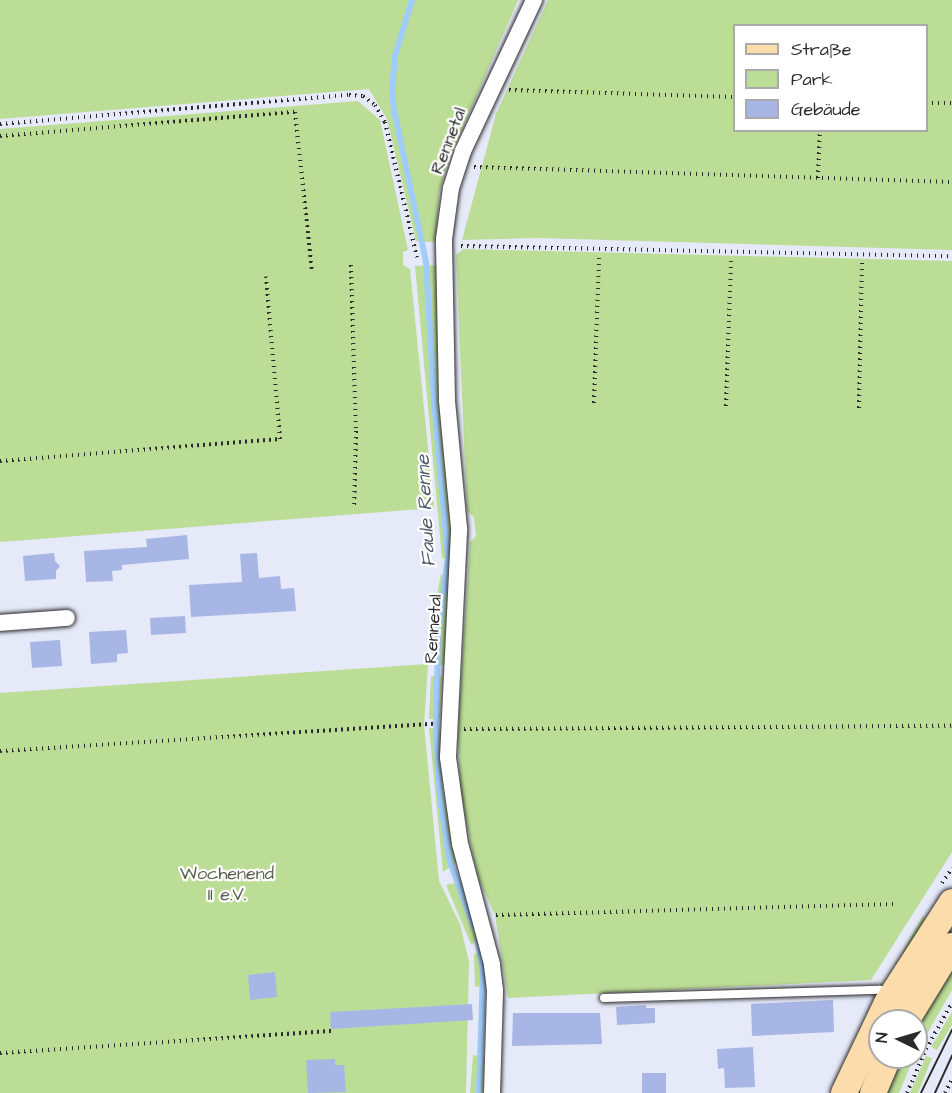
<!DOCTYPE html>
<html>
<head>
<meta charset="utf-8">
<style>
  body { margin:0 }
  #map { position:relative; width:952px; height:1093px; overflow:hidden; background:#e5e9f8; font-family:"Architects Daughter",sans-serif }
  div>[style] { position:absolute }
  .green>* { inset:0; background:#bcdd96 }
  .stream>* { height:6px; margin:-3px; padding:0 3px; transform-origin:3px; border-radius:3px; background:#a0ccfa }
  .building>* { inset:0; background:#a8b6e6 }
  .path>* { height:4px; margin-top:-2px; transform-origin:0; background:repeating-linear-gradient(90deg,#2b2b2b 0 1.5px,transparent 0 6px) }
  .roads { filter:drop-shadow(0 0 2px #2b2b2b) drop-shadow(0 0 2px #2b2b2b) }
  .lane>* { height:8px; margin:-4px; padding:0 4px; transform-origin:4px; border-radius:4px; background:#fff }
  .street>* { height:16px; margin:-8px; padding:0 8px; transform-origin:8px; border-radius:8px; background:#fff }
  .primary>* { height:26px; margin:-13px; padding:0 13px; transform-origin:13px; border-radius:13px; background:#fddcac }
  .tram>* { height:1.5px; margin:-0.75px; padding:0 0.75px; transform-origin:0.75px; border-radius:0.75px; background:#2b2b2b }
  span { translate:-50% -50%; white-space:nowrap; text-align:center; line-height:1.15; -webkit-text-stroke:4.5px #fff; paint-order:stroke }
  .street-label { font-size:18px; color:#2b2b2b }
  .park-label { font-size:18px; color:#56604b }
  .water-label { font-size:20px; color:#4e5b69; font-style:italic }
  .legend { position:absolute; left:733px; top:24px; width:195px; height:108px; box-sizing:border-box; background:#fff; border:2px solid #aaa; margin:0; padding:8px 10px; list-style:none; font-size:18px; color:#2b2b2b }
  .legend li { display:flex; align-items:center; gap:12px; height:30px }
  .legend b { width:30px; border:2px solid #aaa }
  .north { position:absolute; left:868px; top:1009px; width:60px; height:60px; box-sizing:border-box; background:#fff; border:2px solid #aaa; border-radius:50%; rotate:275deg; font-size:16px; font-weight:700; line-height:24px; text-align:center; color:#2b2b2b }
  .north::after { content:''; display:block; margin:auto; width:21px; height:27px; background:#2b2b2b; clip-path:polygon(50% 0,100% 100%,50% 72%,0 100%) }
</style>
</head>
<body>
<div id="map">
  <div class="green">
    <i style="clip-path:polygon(0 0,518px 0,448px 162px,439px 193px,436px 241px,428px 242px,416px 241px,387px 119px,369px 89px,0 119px)"></i>
    <i style="clip-path:polygon(evenodd,548px 0,952px 0,952px 250px,538px 238px,462px 240px,496px 114px,548px 0,734px 26px,926px 26px,926px 130px,734px 130px,734px 26px)"></i>
    <i style="clip-path:polygon(358px 101px,380px 120px,408px 250px,403px 252px,403px 265px,410px 269px,434px 508px,0 542px,0 129px)"></i>
    <i style="clip-path:polygon(463px 249px,952px 261px,952px 852px,871px 980px,508px 998px,495px 915px,478px 878px,460px 791px,458px 729px,470px 542px,476px 536px,474px 517px,467px 511px,456px 255px)"></i>
    <i style="clip-path:polygon(438px 265px,452px 523px,452px 559px,442px 558px,415px 266px)"></i>
    <i style="clip-path:polygon(441px 574px,450px 574px,452px 579px,444px 665px,432px 664px,433px 615px)"></i>
    <i style="clip-path:polygon(428px 664px,424px 725px,439px 881px,460px 924px,469px 962px,466px 1093px,0 1093px,0 693px)"></i>
    <i style="clip-path:polygon(431px 676px,442px 676px,440px 719px,429px 719px)"></i>
    <i style="clip-path:polygon(429px 728px,442px 729px,443px 788px,457px 862px,443px 872px)"></i>
    <i style="clip-path:polygon(461px 882px,481px 941px,471px 944px,446px 885px)"></i>
    <i style="clip-path:polygon(923px 916px,927px 919px,895px 967px,914px 931px)"></i>
    <i style="clip-path:polygon(485px 953px,488px 985px,475px 987px,474px 954px)"></i>
    <i style="clip-path:polygon(952px 962px,952px 990px,924px 1039px,918px 1039px,916px 1038px,916px 1022px)"></i>
    <i style="clip-path:polygon(952px 1012px,952px 1025px,937px 1050px,931px 1047px)"></i>
    <i style="clip-path:polygon(473px 1055px,485px 1057px,483px 1093px,470px 1093px)"></i>
    <i style="clip-path:polygon(926px 1056px,932px 1058px,918px 1093px,910px 1093px)"></i>
    <i style="clip-path:polygon(898px 1057px,914px 1057px,899px 1093px,883px 1093px)"></i>
  </div>
  <div class="stream">
    <i style="left:412px;top:0;width:59px;rotate:106.9deg"></i>
    <i style="left:395px;top:56px;width:32px;rotate:95deg"></i>
    <i style="left:392px;top:88px;width:22px;rotate:85deg"></i>
    <i style="left:394px;top:110px;width:155px;rotate:78.1deg"></i>
    <i style="left:426px;top:262px;width:139px;rotate:86.7deg"></i>
    <i style="left:434px;top:401px;width:158px;rotate:84.9deg"></i>
    <i style="left:448px;top:558px;width:77px;rotate:97.5deg"></i>
    <i style="left:438px;top:634px;width:100px;rotate:91.1deg"></i>
    <i style="left:436px;top:734px;width:64px;rotate:86.4deg"></i>
    <i style="left:440px;top:798px;width:65px;rotate:81.1deg"></i>
    <i style="left:450px;top:862px;width:70px;rotate:70deg"></i>
    <i style="left:478px;top:941px;width:31px;rotate:81deg"></i>
    <i style="left:483px;top:972px;width:121px;rotate:91.9deg"></i>
  </div>
  <div class="building">
    <i style="clip-path:polygon(187px 535px,189px 559px,122px 565px,122px 570px,112px 571px,113px 581px,86px 582px,84px 551px,147px 547px,146px 539px)"></i>
    <i style="clip-path:polygon(54px 553px,55px 561px,60px 566px,56px 571px,56px 579px,25px 581px,23px 556px)"></i>
    <i style="clip-path:polygon(257px 553px,259px 578px,280px 576px,281px 589px,294px 588px,296px 611px,191px 617px,189px 585px,242px 582px,240px 554px)"></i>
    <i style="clip-path:polygon(185px 616px,186px 633px,151px 635px,150px 618px)"></i>
    <i style="clip-path:polygon(126px 630px,128px 653px,117px 654px,117px 662px,91px 664px,89px 632px)"></i>
    <i style="clip-path:polygon(60px 640px,62px 666px,32px 668px,30px 642px)"></i>
    <i style="clip-path:polygon(275px 972px,277px 997px,250px 1000px,248px 975px)"></i>
    <i style="clip-path:polygon(833px 1000px,834px 1032px,752px 1036px,751px 1004px)"></i>
    <i style="clip-path:polygon(472px 1004px,473px 1020px,331px 1029px,330px 1012px)"></i>
    <i style="clip-path:polygon(646px 1005px,646px 1008px,655px 1008px,655px 1023px,617px 1025px,616px 1007px)"></i>
    <i style="clip-path:polygon(513px 1013px,600px 1013px,602px 1044px,512px 1046px)"></i>
    <i style="clip-path:polygon(753px 1047px,755px 1087px,725px 1088px,724px 1068px,718px 1069px,717px 1049px)"></i>
    <i style="clip-path:polygon(335px 1059px,335px 1065px,344px 1065px,346px 1092px,308px 1093px,306px 1060px)"></i>
    <i style="clip-path:polygon(642px 1073px,666px 1073px,666px 1093px,642px 1093px)"></i>
  </div>
  <div class="path">
    <i style="left:509px;top:90px;width:225px;rotate:1.8deg"></i>
    <i style="left:926px;top:103px;width:26px"></i>
    <i style="left:0;top:124px;width:350px;rotate:-4.8deg"></i>
    <i style="left:349px;top:95px;width:14px;rotate:4deg"></i>
    <i style="left:363px;top:96px;width:15px;rotate:37deg"></i>
    <i style="left:375px;top:105px;width:20px;rotate:60deg"></i>
    <i style="left:385px;top:122px;width:139px;rotate:76.7deg"></i>
    <i style="left:0;top:136px;width:296px;rotate:-4.7deg"></i>
    <i style="left:295px;top:112px;width:159px;rotate:83.9deg"></i>
    <i style="left:474px;top:167px;width:478px;rotate:1.8deg"></i>
    <i style="left:818px;top:178px;width:48px;rotate:-87.6deg"></i>
    <i style="left:461px;top:246px;width:491px;rotate:1.2deg"></i>
    <i style="left:351px;top:265px;width:166px;rotate:88.3deg"></i>
    <i style="left:356px;top:431px;width:77px;rotate:91.5deg"></i>
    <i style="left:594px;top:403px;width:145px;rotate:-88deg"></i>
    <i style="left:726px;top:406px;width:145px;rotate:-88deg"></i>
    <i style="left:859px;top:408px;width:145px;rotate:-88.8deg"></i>
    <i style="left:0;top:461px;width:281px;rotate:-4.5deg"></i>
    <i style="left:280px;top:439px;width:163px;rotate:-94.9deg"></i>
    <i style="left:464px;top:729px;width:488px;rotate:-0.4deg"></i>
    <i style="left:0;top:751px;width:434px;rotate:-3.6deg"></i>
    <i style="left:942px;top:883px;width:18px;rotate:-56deg"></i>
    <i style="left:496px;top:915px;width:398px;rotate:-1.6deg"></i>
    <i style="left:0;top:1053px;width:334px;rotate:-3.8deg"></i>
    <i style="left:907px;top:1093px;width:48px;rotate:-66.6deg"></i>
    <i style="left:926px;top:1049px;width:53px;rotate:-60.5deg"></i>
    <i style="left:945px;top:1093px;width:16px;rotate:-63deg"></i>
  </div>
  <div class="roads">
    <div class="lane">
      <i style="left:604px;top:998px;width:276px;rotate:-1.7deg"></i>
      <i style="left:880px;top:990px;width:9px;rotate:32deg"></i>
    </div>
    <div class="street">
      <i style="left:0;top:623px;width:67px;rotate:-4.3deg"></i>
      <i style="left:492px;top:1093px;width:103px;rotate:-88.3deg"></i>
      <i style="left:495px;top:990px;width:26px;rotate:-97deg"></i>
      <i style="left:492px;top:964px;width:124px;rotate:-104.9deg"></i>
      <i style="left:460px;top:844px;width:88px;rotate:-97.9deg"></i>
      <i style="left:448px;top:757px;width:229px;rotate:-87.2deg"></i>
      <i style="left:459px;top:528px;width:129px;rotate:-95.4deg"></i>
      <i style="left:447px;top:400px;width:161px;rotate:-91.1deg"></i>
      <i style="left:444px;top:239px;width:51px;rotate:-82.2deg"></i>
      <i style="left:451px;top:188px;width:39px;rotate:-72deg"></i>
      <i style="left:463px;top:151px;width:167px;rotate:-64.8deg"></i>
    </div>
    <div class="primary">
      <i style="left:906px;top:1021px;width:88px;rotate:-58.5deg"></i>
      <i style="left:844px;top:1093px;width:100px;rotate:-64.5deg"></i>
      <i style="left:887px;top:1003px;width:120px;rotate:-57.2deg"></i>
      <i style="left:873px;top:1093px;width:39px;rotate:-67deg"></i>
    </div>
  </div>
  <div class="tram">
    <i style="left:921px;top:1093px;width:70px;rotate:-63.8deg"></i>
    <i style="left:935px;top:1093px;width:41px;rotate:-65.3deg"></i>
  </div>
  <div class="street-label">
    <span style="left:449px;top:141px;rotate:-69deg">Rennetal</span>
    <span style="left:434px;top:629px;rotate:-86deg">Rennetal</span>
  </div>
  <div class="park-label">
    <span style="left:227px;top:885px">Wochenend<br>II e.V.</span>
  </div>
  <div class="water-label">
    <span style="left:426px;top:511px;rotate:-93deg">Faule Renne</span>
  </div>
  <ul class="legend">
  <li><b style="height:8px;background:#fddcac"></b>Straße</li>
  <li><b style="height:16px;background:#bcdd96"></b>Park</li>
  <li><b style="height:16px;background:#a8b6e6"></b>Gebäude</li>
  </ul>
  <div class="north">N</div>
</div>
</body>
</html>
